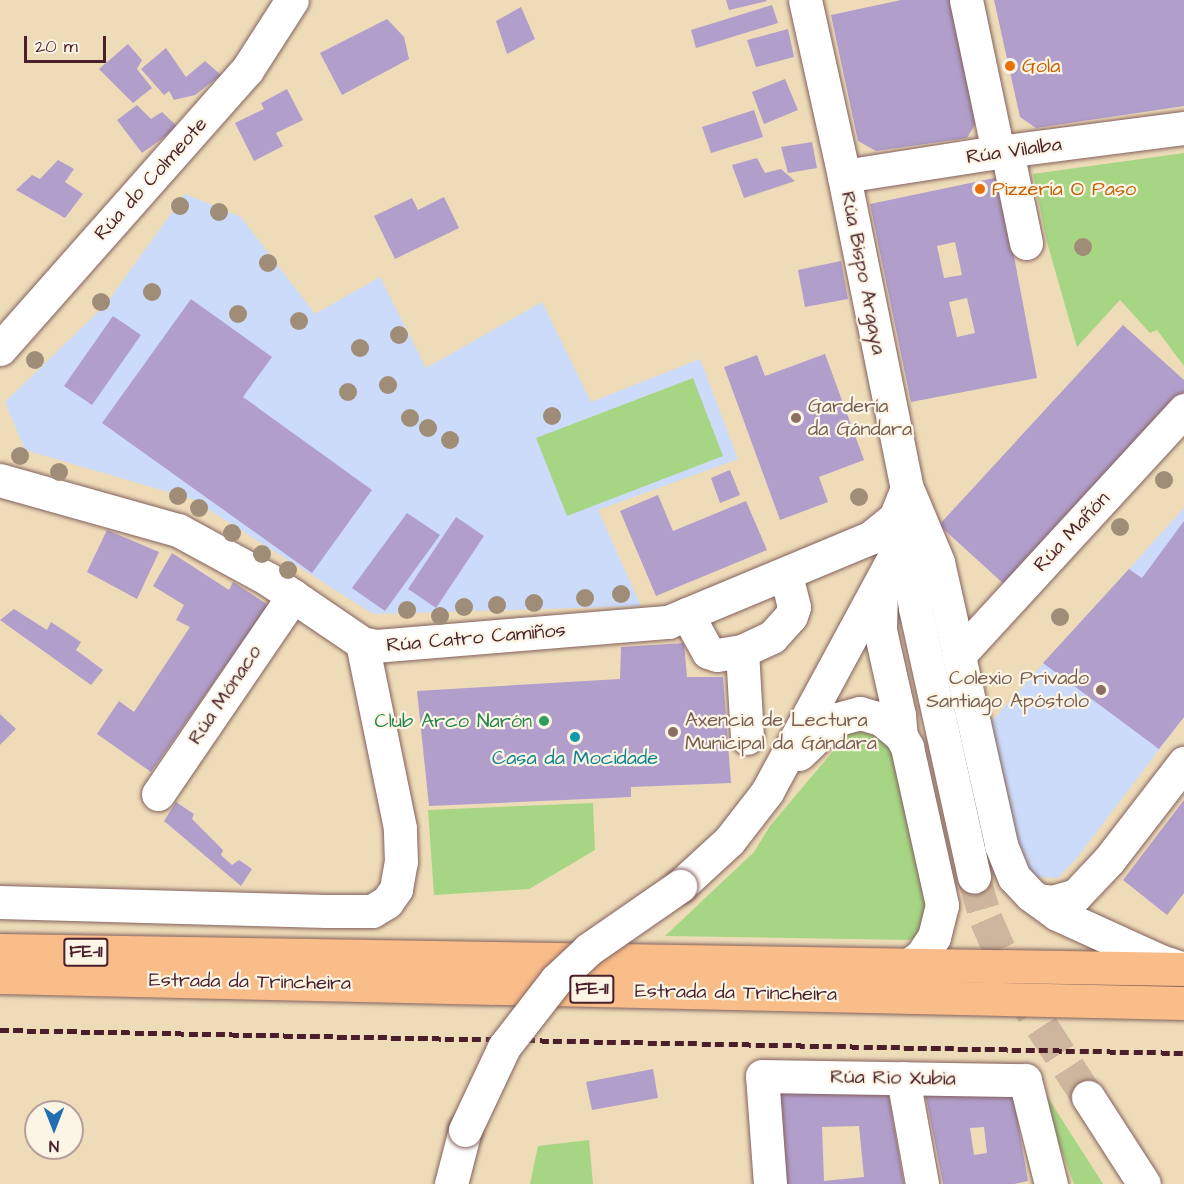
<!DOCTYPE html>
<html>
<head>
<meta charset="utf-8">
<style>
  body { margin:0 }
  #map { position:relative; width:1184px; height:1184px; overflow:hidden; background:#eedcb9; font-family:"Architects Daughter",sans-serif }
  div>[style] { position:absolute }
  .built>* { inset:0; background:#ccdbf9 }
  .green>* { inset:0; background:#a6d684 }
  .building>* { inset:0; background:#b19ecb }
  .minor-tunnel>* { height:33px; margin-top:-16.5px; transform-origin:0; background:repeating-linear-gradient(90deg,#cdb69d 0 33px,transparent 0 49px) }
  .roads { filter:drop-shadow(0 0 2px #83615d) drop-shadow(0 0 2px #83615d) }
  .minor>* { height:33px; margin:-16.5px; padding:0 16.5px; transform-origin:16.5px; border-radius:16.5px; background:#fff }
  .highway>* { height:33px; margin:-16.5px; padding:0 16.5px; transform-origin:16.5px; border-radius:16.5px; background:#f8bd89 }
  .rail>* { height:4.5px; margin-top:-2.25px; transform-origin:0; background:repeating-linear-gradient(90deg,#4a1f2b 0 9px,transparent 0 13.5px) }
  .bridges { filter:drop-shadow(0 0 2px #83615d) drop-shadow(0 0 2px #83615d) }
  .minor-bridge>* { height:33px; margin:-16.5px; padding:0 16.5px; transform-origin:16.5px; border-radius:16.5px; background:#fff }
  .trees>* { width:18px; height:18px; margin:-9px; border-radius:50%; background:#a08d77 }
  .dots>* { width:16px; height:16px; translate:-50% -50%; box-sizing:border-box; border:3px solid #fcf5e5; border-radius:50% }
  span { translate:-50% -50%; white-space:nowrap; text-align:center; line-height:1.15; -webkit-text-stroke:4.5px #fcf5e5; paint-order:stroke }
  .shield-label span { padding:2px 4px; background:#fcf5e5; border:2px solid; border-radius:4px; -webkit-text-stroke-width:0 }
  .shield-label { font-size:18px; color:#4a1f2b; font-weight:700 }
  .food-label { font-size:20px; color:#c56008 }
  .left { translate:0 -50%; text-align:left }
  .street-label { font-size:20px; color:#4a1f2b }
  .education-label { font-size:20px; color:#785e54 }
  .right { translate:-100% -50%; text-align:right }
  .leisure-label { font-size:20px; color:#27864d }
  .culture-label { font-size:20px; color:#0d838f }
  .north { position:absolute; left:24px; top:1100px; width:60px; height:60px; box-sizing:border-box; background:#fcf5e5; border:2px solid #b59f9b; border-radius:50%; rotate:180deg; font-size:16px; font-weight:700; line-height:24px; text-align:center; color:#4a1f2b }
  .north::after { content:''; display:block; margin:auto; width:21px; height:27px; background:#1f6fb2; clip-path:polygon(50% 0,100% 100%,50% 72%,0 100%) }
  .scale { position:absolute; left:24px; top:36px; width:82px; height:27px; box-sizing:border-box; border:3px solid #4a1f2b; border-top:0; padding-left:8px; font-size:18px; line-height:21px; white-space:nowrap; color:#4a1f2b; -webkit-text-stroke:4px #fcf5e5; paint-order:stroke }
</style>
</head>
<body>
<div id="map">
  <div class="built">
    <i style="clip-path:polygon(185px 194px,241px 217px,315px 314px,380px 277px,426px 368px,542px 302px,591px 402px,700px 359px,738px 459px,598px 510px,641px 606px,373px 614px,192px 499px,25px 450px,5px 402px,106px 304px)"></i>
    <i style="clip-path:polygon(1184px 508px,1184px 717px,1076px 859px,1058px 878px,1032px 877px,1012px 856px,989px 724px)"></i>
  </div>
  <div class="green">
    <i style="clip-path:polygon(1184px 153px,1184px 366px,1157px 330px,1150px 333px,1120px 300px,1077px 347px,1047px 242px,1033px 174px)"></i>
    <i style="clip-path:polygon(693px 378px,723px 456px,567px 516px,536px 438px)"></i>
    <i style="clip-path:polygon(850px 731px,871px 733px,885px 740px,896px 756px,928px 916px,923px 934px,909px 940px,665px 936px,754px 852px,770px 826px)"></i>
    <i style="clip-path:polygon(593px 803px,595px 850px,529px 889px,434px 895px,428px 810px)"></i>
    <i style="clip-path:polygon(1045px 1093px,1103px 1184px,1074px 1184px,1041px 1095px)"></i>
    <i style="clip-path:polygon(589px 1140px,593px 1184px,530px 1184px,538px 1146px)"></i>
  </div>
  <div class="building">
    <i style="clip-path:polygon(726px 0,766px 0,767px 1px,729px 10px)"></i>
    <i style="clip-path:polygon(901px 0,951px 0,978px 119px,967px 138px,876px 151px,858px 141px,831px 15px)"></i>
    <i style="clip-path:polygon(994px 0,1184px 0,1184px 106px,1036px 128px,1020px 117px)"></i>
    <i style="clip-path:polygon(772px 5px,778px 23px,696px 48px,691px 30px)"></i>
    <i style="clip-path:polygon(521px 7px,535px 39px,507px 54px,496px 21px)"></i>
    <i style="clip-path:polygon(387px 19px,404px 37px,409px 59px,342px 95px,320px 53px)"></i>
    <i style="clip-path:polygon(788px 29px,794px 57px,756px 67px,747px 40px)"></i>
    <i style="clip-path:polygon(128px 44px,142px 60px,137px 69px,152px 88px,133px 103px,99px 69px)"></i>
    <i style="clip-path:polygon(166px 48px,186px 77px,205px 61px,221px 75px,195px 95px,174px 100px,169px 91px,164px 95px,141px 69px)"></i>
    <i style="clip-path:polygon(785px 79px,798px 110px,764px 124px,752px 92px)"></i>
    <i style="clip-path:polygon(287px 89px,303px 120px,276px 133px,283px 146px,254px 161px,235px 123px,264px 109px,261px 103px)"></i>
    <i style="clip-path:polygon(137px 105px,151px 119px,162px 112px,178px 127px,142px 153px,117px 120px)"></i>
    <i style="clip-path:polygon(754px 110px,763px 137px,711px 153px,702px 127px)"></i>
    <i style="clip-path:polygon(812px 142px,817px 168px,788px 173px,781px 147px)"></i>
    <i style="clip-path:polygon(757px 158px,765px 173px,781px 169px,795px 181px,744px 198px,732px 165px)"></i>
    <i style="clip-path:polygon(58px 160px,74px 169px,65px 182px,83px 194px,65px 218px,16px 190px,32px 175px,40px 179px)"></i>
    <i style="clip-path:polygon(evenodd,999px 177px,1037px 378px,911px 402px,870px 204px,999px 177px,955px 242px,962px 275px,944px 278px,937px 246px,955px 242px,999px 177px,967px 298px,975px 333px,957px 337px,949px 302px,967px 298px)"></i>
    <i style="clip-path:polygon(444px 197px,459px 228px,395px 259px,374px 216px,412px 198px,418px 210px)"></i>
    <i style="clip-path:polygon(841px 261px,848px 299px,805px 307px,798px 270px)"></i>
    <i style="clip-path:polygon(191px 299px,272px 357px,243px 397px,372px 490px,312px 573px,102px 423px)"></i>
    <i style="clip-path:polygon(113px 316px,141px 335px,92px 405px,64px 386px)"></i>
    <i style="clip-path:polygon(1123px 325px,1184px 380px,1184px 392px,1006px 586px,939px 525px)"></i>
    <i style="clip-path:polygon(825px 354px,864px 460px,819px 477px,828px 502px,780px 520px,724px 367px,757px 355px,765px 376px)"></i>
    <i style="clip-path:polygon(730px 470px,740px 495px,720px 503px,711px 478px)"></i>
    <i style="clip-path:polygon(658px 495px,673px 531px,746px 501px,767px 550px,656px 596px,620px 511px)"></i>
    <i style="clip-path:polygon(407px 513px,440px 535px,385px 611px,352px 588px)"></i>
    <i style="clip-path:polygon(456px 517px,484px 536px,436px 608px,408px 589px)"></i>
    <i style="clip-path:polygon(1184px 521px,1184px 717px,1159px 749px,1043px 663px,1129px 569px,1142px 578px)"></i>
    <i style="clip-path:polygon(107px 530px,159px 552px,137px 599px,87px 572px)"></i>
    <i style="clip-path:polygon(172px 553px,229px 590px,233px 582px,268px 605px,151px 772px,97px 734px,119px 701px,134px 712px,190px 627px,176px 620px,184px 605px,153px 586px)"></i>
    <i style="clip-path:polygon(14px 609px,47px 630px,51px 622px,81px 642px,76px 650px,103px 670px,91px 685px,0 620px)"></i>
    <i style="clip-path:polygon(684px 643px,687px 677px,723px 677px,731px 783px,631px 787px,631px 797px,429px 806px,417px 691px,620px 679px,621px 647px)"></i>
    <i style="clip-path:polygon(0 714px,16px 729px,0 745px)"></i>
    <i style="clip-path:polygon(1184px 800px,1184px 893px,1167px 915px,1123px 880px)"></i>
    <i style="clip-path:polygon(176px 802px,194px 814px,192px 819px,223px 850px,221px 855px,232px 865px,239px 860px,252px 869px,241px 886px,164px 821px)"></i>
    <i style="clip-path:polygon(653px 1069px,658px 1098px,592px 1110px,586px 1082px)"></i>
    <i style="clip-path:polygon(evenodd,780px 1091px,888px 1091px,904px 1184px,785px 1184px,780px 1091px,859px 1126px,864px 1177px,824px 1181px,822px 1127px,859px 1126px)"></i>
    <i style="clip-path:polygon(evenodd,925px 1092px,1013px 1094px,1028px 1181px,1014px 1184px,943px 1184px,925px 1092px,984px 1127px,987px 1153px,974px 1155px,970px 1128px,984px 1127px)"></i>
  </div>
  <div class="minor-tunnel">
    <i style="left:974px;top:877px;width:44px;rotate:74.1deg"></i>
    <i style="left:986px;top:919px;width:72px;rotate:66.3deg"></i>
    <i style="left:1015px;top:985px;width:134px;rotate:56.9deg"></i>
  </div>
  <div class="roads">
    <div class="minor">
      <i style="left:966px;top:0;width:155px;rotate:78.1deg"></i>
      <i style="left:1007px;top:151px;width:94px;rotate:78.3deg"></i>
      <i style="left:844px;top:176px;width:156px;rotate:-8.9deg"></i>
      <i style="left:998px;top:152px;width:188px;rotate:-7.4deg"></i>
      <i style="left:0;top:349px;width:373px;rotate:-48.5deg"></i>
      <i style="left:247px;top:70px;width:83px;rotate:-57.3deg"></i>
      <i style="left:0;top:480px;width:185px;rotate:15.7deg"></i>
      <i style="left:178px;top:530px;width:102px;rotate:28.6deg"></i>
      <i style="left:268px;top:579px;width:114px;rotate:34.2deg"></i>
      <i style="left:362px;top:643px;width:13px;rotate:13deg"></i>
      <i style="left:375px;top:646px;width:294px;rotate:-4.7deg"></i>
      <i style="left:668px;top:622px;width:219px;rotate:-22.6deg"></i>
      <i style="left:870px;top:538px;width:32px;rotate:-39deg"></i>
      <i style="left:895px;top:518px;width:31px;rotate:-68deg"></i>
      <i style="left:909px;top:493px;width:75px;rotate:67.2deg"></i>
      <i style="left:938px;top:562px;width:290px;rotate:77.4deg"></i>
      <i style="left:1001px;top:845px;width:35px;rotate:68deg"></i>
      <i style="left:1014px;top:877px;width:25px;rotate:47deg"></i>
      <i style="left:1031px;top:895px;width:32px;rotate:36deg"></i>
      <i style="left:1057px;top:914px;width:113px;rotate:24.5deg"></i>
      <i style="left:1160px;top:961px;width:23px;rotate:18deg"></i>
      <i style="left:900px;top:546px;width:17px;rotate:65deg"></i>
      <i style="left:907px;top:561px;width:48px;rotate:80.3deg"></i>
      <i style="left:915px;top:608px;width:275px;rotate:77.6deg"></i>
      <i style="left:881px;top:587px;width:43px;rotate:91.3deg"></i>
      <i style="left:880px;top:630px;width:87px;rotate:77.4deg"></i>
      <i style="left:899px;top:715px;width:21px;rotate:85deg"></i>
      <i style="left:687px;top:614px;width:43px;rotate:61.1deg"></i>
      <i style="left:708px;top:652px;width:9px;rotate:18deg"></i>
      <i style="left:717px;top:655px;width:25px;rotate:-9deg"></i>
      <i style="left:742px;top:651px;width:33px;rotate:-25deg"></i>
      <i style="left:772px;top:637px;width:28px;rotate:-48deg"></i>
      <i style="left:791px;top:616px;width:9px;rotate:-72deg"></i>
      <i style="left:794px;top:607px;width:33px;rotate:-104deg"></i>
      <i style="left:742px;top:651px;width:87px;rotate:86.7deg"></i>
      <i style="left:959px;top:655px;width:333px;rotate:-47.4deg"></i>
      <i style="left:799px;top:754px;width:49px;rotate:-44.2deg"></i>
      <i style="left:834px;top:720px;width:27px;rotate:-15deg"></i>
      <i style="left:860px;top:713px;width:22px;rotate:16deg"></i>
      <i style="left:881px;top:719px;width:26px;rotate:40deg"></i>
      <i style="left:901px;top:736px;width:13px;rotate:61deg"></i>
      <i style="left:907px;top:747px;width:162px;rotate:77.5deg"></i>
      <i style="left:942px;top:905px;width:33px;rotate:104deg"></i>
      <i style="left:934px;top:937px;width:23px;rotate:124deg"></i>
      <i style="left:921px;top:956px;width:14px;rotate:144deg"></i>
      <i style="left:158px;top:794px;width:240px;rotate:-55.7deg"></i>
      <i style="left:680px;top:886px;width:67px;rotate:-42.6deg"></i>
      <i style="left:729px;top:841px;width:62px;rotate:-52.2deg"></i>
      <i style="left:767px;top:792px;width:280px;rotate:-61.6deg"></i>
      <i style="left:900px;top:546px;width:25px;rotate:-76deg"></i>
      <i style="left:906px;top:522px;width:33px;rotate:-88deg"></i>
      <i style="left:907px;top:489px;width:319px;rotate:-101.4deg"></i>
      <i style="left:844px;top:176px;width:180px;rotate:-102.5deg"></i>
      <i style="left:1038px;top:900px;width:14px;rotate:8deg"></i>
      <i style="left:1052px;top:902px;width:25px;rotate:-16deg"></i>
      <i style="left:1076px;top:895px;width:48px;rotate:-46.7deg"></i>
      <i style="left:1109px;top:860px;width:123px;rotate:-52.3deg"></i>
      <i style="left:0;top:902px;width:326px;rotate:1.6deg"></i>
      <i style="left:326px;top:911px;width:46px"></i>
      <i style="left:372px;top:911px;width:17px;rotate:-31deg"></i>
      <i style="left:387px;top:902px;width:16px;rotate:-55deg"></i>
      <i style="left:396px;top:889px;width:27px;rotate:-80deg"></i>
      <i style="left:401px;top:862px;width:34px;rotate:-92deg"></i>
      <i style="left:400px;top:828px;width:189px;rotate:-101.6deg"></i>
      <i style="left:903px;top:1078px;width:108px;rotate:79.8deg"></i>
      <i style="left:1088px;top:1097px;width:103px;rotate:57.2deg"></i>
      <i style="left:451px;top:1184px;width:56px;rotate:-75.5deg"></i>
      <i style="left:770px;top:1184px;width:108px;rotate:-94.2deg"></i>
      <i style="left:762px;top:1076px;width:263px;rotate:0.9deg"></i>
      <i style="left:1025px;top:1080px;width:107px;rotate:76deg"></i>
    </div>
    <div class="highway">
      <i style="left:0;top:950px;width:1184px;rotate:0.92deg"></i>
      <i style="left:0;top:977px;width:1184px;rotate:1.26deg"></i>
    </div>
  </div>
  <div class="rail">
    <i style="left:0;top:1030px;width:1184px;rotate:1.11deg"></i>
  </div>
  <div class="bridges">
    <div class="minor-bridge">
      <i style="left:465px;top:1130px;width:92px;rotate:-64.8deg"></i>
      <i style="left:504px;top:1047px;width:85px;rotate:-52.2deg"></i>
      <i style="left:556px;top:980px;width:45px;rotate:-43.2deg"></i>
      <i style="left:589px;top:949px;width:111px;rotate:-34.7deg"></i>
    </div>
  </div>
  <div class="trees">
    <i style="left:180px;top:206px"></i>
    <i style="left:219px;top:212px"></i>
    <i style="left:1083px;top:247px"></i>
    <i style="left:268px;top:263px"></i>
    <i style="left:152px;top:292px"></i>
    <i style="left:101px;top:302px"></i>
    <i style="left:238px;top:314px"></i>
    <i style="left:299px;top:321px"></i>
    <i style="left:399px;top:335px"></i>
    <i style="left:360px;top:348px"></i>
    <i style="left:35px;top:360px"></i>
    <i style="left:388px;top:385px"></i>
    <i style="left:348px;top:392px"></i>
    <i style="left:552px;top:416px"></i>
    <i style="left:410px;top:418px"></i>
    <i style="left:428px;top:428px"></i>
    <i style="left:450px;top:440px"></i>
    <i style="left:20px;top:456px"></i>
    <i style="left:59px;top:472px"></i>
    <i style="left:1164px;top:480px"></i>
    <i style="left:178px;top:496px"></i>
    <i style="left:859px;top:497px"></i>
    <i style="left:199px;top:508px"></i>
    <i style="left:1120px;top:527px"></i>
    <i style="left:232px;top:533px"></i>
    <i style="left:262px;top:554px"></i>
    <i style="left:288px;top:570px"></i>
    <i style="left:621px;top:594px"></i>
    <i style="left:585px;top:598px"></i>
    <i style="left:534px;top:603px"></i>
    <i style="left:497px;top:605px"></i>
    <i style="left:464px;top:607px"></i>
    <i style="left:407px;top:610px"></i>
    <i style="left:440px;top:616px"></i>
    <i style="left:1060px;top:617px"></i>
  </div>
  <div class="dots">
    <i style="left:1010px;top:66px;background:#e8710a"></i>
    <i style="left:980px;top:189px;background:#e8710a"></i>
    <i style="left:796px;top:418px;background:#8d6e63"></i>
    <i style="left:1101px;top:690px;background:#8d6e63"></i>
    <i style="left:544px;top:721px;background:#2e9e5b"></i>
    <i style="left:673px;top:732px;background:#8d6e63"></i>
    <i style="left:575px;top:737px;background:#0f9aa8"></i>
  </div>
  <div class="shield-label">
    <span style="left:86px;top:952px">FE-11</span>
    <span style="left:592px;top:989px">FE-11</span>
  </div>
  <div class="food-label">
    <span class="left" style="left:1022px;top:66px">Gola</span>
    <span class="left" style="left:992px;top:189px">Pizzería O Paso</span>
  </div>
  <div class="street-label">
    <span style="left:1014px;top:151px;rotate:-8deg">Rúa Vilalba</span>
    <span style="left:151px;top:179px;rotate:-48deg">Rúa do Colmeote</span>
    <span style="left:863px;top:273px;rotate:79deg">Rúa Bispo Argaya</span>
    <span style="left:1072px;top:532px;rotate:-47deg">Rúa Mañón</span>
    <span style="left:476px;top:638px;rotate:-5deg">Rúa Catro Camiños</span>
    <span style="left:225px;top:695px;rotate:-56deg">Rúa Mónaco</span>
    <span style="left:250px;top:982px;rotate:1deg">Estrada da Trincheira</span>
    <span style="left:736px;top:993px;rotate:1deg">Estrada da Trincheira</span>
    <span style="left:893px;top:1078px;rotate:1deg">Rúa Rio Xubia</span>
  </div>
  <div class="education-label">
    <span class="left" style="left:808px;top:418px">Gardería<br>da Gándara</span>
    <span class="right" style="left:1089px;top:690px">Colexio Privado<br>Santiago Apóstolo</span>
    <span class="left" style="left:685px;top:732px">Axencia de Lectura<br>Municipal da Gándara</span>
  </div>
  <div class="leisure-label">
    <span class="right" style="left:532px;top:721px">Club Arco Narón</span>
  </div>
  <div class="culture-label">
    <span style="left:575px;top:758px">Casa da Mocidade</span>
  </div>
  <div class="north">N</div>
  <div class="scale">20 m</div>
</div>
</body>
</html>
